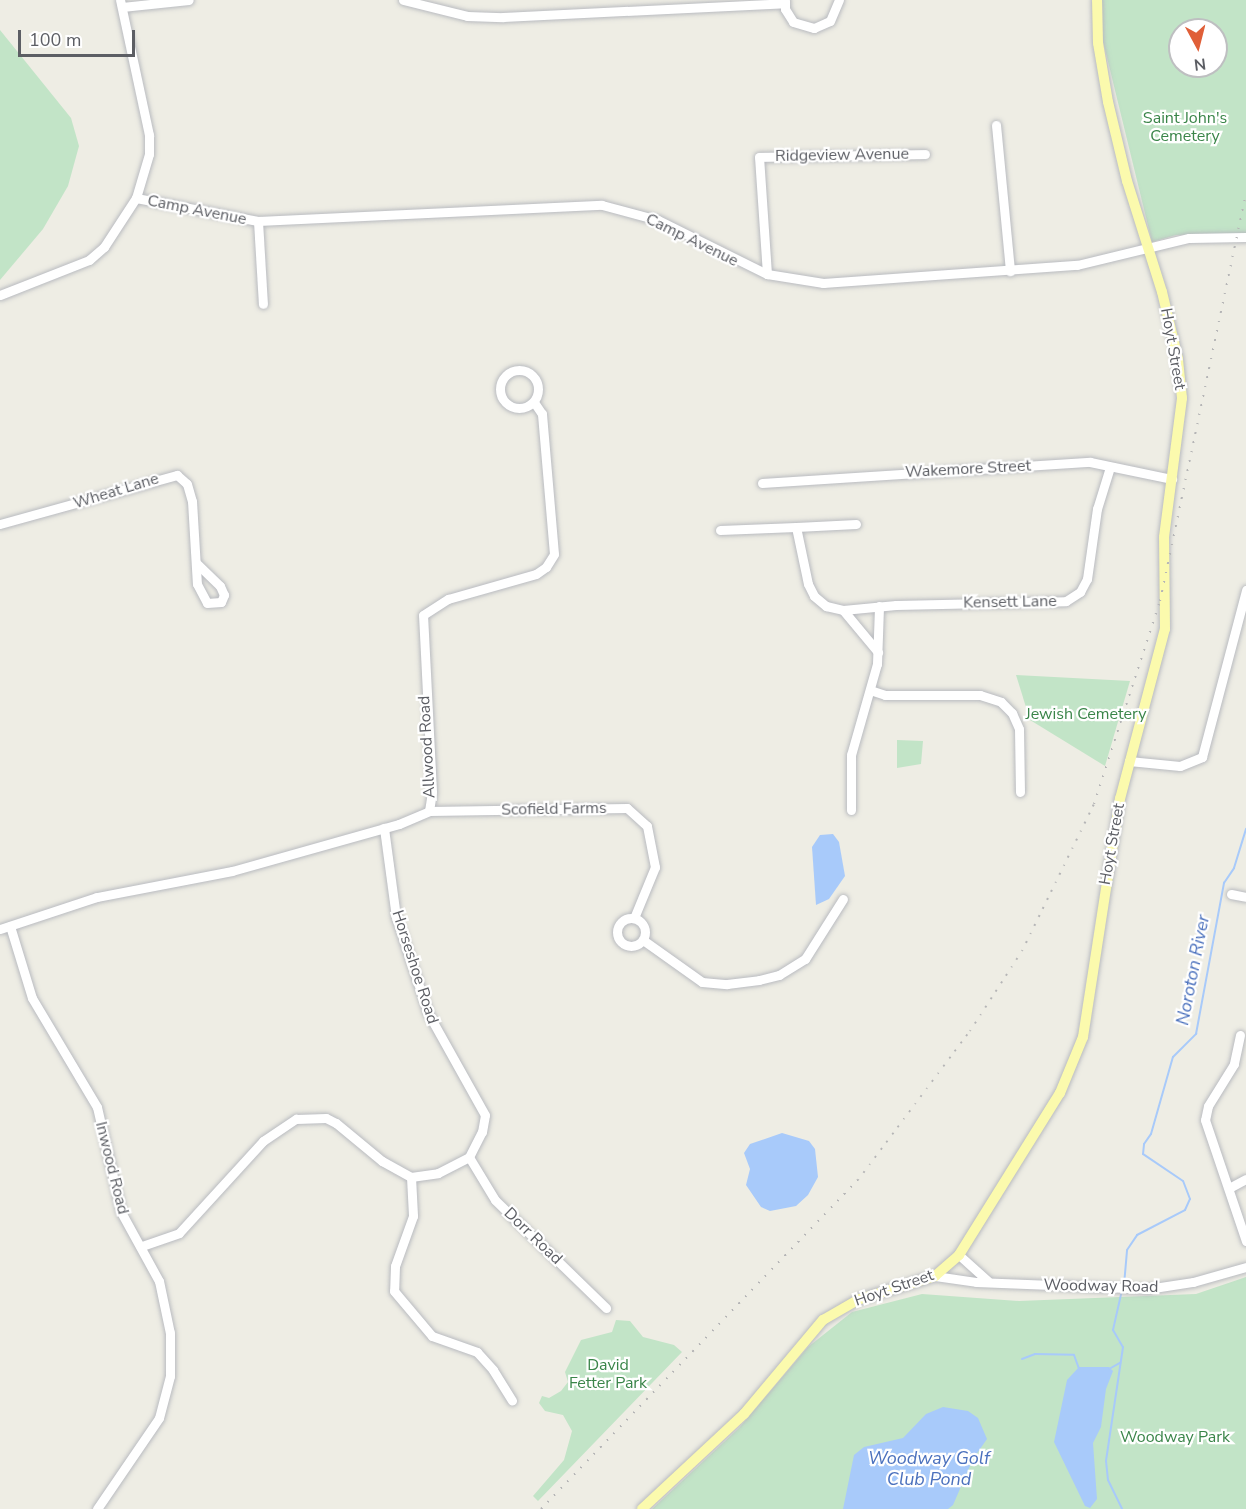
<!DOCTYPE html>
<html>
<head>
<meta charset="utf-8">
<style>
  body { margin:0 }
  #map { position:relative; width:1246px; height:1509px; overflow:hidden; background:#eeede4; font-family:"Nunito Sans",sans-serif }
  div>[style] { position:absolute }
  .green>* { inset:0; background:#c2e4c7 }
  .water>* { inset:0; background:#a8cafa }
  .stream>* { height:2px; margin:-1px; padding:0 1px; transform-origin:1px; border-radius:1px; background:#a8cafa }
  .roads { filter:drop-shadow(0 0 2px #b9bbc0) drop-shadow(0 0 2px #b9bbc0) }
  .minor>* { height:9px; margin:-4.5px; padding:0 4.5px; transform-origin:4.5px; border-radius:4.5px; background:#fff }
  .minor>.ring { margin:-4.5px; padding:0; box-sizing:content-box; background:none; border:9px solid #fff; border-radius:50% }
  .major>* { height:10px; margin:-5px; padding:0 5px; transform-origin:5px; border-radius:5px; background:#fbfaad }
  .rail>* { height:2px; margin-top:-1px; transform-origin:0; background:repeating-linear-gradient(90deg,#b5b5b6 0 1.5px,transparent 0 9.5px) }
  span { translate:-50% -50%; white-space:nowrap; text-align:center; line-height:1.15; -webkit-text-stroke:4.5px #fff; paint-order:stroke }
  .park-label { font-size:16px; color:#3a8549 }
  .street-label { font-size:16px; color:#5c5e64 }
  .water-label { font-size:18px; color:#4b71bd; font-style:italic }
  .north { position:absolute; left:1168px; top:18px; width:60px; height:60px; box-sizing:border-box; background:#fff; border:2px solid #bebfc1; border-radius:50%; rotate:173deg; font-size:16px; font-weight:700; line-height:24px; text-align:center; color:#5c5e64 }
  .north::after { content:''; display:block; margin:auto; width:21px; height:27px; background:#e05f38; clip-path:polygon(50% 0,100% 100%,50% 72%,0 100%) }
  .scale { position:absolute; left:18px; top:30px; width:117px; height:27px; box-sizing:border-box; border:3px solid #5c5e64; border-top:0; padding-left:8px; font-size:18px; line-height:21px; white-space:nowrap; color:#5c5e64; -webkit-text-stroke:4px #fff; paint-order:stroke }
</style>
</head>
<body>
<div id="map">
  <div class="green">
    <i style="clip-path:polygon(evenodd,1102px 0,1246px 0,1246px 234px,1176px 235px,1152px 242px,1103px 41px,1102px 0,1180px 30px,1216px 30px,1216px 66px,1180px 66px,1180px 30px)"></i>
    <i style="clip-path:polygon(0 30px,71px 118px,79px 146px,68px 186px,43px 229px,0 280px)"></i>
    <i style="clip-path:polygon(1016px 675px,1130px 681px,1105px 766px,1030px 720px)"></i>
    <i style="clip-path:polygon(897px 740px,923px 741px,921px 764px,897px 768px)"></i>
    <i style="clip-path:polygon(1246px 1277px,1246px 1509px,652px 1509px,739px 1428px,808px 1347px,852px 1312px,922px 1294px,1019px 1301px,1196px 1294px)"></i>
    <i style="clip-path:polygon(616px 1320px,630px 1321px,643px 1337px,674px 1345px,682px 1352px,538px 1501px,533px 1496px,564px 1460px,572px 1431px,563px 1415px,545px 1411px,539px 1403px,542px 1396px,549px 1398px,561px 1391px,568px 1382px,565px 1372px,581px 1340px,612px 1332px)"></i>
  </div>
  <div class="water">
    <i style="clip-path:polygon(833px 834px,839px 842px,845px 876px,829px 899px,816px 905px,812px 847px,820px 835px)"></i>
    <i style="clip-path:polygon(782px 1133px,809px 1141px,815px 1149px,818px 1177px,808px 1195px,796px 1206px,770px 1211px,761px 1207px,746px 1185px,750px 1169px,744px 1153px,750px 1144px)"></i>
    <i style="clip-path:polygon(1079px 1367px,1109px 1367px,1113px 1371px,1106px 1389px,1101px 1427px,1093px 1443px,1097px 1499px,1090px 1508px,1085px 1506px,1054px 1442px,1067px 1380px)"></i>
    <i style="clip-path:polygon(943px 1407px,968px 1411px,978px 1418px,987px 1439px,973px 1459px,953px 1505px,948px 1509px,843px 1509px,854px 1455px,864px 1447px,903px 1438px,926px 1414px)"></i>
  </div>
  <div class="stream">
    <i style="left:1124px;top:1285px;width:35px;rotate:-85deg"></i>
    <i style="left:1127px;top:1250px;width:18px;rotate:-56deg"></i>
    <i style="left:1137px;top:1235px;width:54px;rotate:-27.5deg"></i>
    <i style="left:1185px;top:1210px;width:12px;rotate:-66deg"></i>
    <i style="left:1190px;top:1199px;width:19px;rotate:-111deg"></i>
    <i style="left:1183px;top:1181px;width:48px;rotate:-146deg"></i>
    <i style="left:1143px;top:1154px;width:10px;rotate:-84deg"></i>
    <i style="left:1144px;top:1144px;width:12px;rotate:-55deg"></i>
    <i style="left:1151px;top:1134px;width:80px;rotate:-74.1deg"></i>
    <i style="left:1173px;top:1057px;width:33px;rotate:-45deg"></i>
    <i style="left:1196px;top:1034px;width:154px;rotate:-79.5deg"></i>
    <i style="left:1224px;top:883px;width:18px;rotate:-56deg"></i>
    <i style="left:1234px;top:868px;width:41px;rotate:-72.9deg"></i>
    <i style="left:1122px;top:1290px;width:41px;rotate:102.7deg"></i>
    <i style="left:1113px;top:1330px;width:20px;rotate:60deg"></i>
    <i style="left:1123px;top:1347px;width:115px;rotate:98.5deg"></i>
    <i style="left:1106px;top:1461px;width:19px;rotate:84deg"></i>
    <i style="left:1108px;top:1480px;width:32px;rotate:64deg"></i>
    <i style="left:1022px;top:1359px;width:14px;rotate:-21deg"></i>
    <i style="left:1035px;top:1354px;width:39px;rotate:1deg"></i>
    <i style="left:1074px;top:1355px;width:15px;rotate:70deg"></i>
    <i style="left:1109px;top:1369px;width:13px;rotate:-29deg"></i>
  </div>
  <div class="roads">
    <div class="minor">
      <i style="left:403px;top:0;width:66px;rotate:14deg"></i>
      <i style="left:467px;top:16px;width:36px;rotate:2deg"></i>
      <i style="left:503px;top:17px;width:282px;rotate:-2.8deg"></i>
      <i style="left:785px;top:0;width:9px;rotate:90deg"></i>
      <i style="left:785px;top:9px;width:15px;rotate:58deg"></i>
      <i style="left:793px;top:22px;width:22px;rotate:16deg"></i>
      <i style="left:814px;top:28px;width:17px;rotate:-24deg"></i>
      <i style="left:830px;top:21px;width:23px;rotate:-67deg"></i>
      <i style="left:122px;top:7px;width:67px;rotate:-6deg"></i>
      <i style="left:996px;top:125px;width:147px;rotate:84.5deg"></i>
      <i style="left:136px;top:198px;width:124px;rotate:10.7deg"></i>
      <i style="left:258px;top:221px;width:344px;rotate:-2.7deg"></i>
      <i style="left:602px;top:205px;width:58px;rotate:15deg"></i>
      <i style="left:658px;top:220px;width:122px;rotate:26.4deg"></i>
      <i style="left:767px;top:274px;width:57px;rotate:9.1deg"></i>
      <i style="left:823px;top:283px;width:255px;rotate:-4.1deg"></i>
      <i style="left:1077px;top:265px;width:115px;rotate:-13.6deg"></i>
      <i style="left:1189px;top:238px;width:57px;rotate:-1deg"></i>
      <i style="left:258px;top:221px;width:83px;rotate:86.6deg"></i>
      <i style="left:767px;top:274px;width:117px;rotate:-93.9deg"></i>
      <i style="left:759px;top:157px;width:166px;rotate:-1deg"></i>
      <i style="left:0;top:295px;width:96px;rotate:-21.5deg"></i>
      <i style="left:89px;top:260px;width:20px;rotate:-41deg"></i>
      <i style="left:104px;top:247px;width:59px;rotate:-56.9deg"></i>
      <i style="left:136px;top:198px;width:46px;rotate:-73.5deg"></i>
      <i style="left:149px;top:154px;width:19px;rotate:-90deg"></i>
      <i style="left:149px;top:135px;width:138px;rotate:-102.1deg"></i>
      <i class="ring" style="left:500px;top:370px;width:29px;height:29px"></i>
      <i style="left:762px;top:483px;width:329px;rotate:-3.7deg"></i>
      <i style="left:1090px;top:462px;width:84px;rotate:11.7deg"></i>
      <i style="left:0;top:524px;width:184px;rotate:-15.5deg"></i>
      <i style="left:177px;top:475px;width:13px;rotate:42deg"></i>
      <i style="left:187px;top:484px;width:18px;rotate:74deg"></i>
      <i style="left:192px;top:501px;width:83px;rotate:86.6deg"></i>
      <i style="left:197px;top:584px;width:21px;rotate:62deg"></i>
      <i style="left:207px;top:603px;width:14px;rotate:-4deg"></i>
      <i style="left:221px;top:602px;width:8px;rotate:-67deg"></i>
      <i style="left:224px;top:595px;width:10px;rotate:-114deg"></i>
      <i style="left:220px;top:586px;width:33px;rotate:-136deg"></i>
      <i style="left:856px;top:524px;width:60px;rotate:177.1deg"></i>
      <i style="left:796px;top:527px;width:58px;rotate:78.1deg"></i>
      <i style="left:808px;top:584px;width:13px;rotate:63deg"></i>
      <i style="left:814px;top:596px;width:16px;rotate:40deg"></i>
      <i style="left:826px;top:606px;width:17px;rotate:13deg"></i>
      <i style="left:843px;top:610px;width:53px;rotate:-5.4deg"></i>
      <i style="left:896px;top:605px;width:170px;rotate:-1.3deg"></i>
      <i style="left:1066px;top:601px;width:17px;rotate:-33deg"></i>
      <i style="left:1080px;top:592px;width:15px;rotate:-62deg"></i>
      <i style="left:1087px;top:579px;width:71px;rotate:-81.9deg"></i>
      <i style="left:1097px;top:509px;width:44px;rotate:-72.8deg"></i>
      <i style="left:720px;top:530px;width:76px;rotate:-2.3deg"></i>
      <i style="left:843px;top:610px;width:55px;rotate:50.2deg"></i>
      <i style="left:870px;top:690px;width:16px;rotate:18deg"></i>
      <i style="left:885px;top:695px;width:95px"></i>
      <i style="left:980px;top:695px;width:22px;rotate:18deg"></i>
      <i style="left:1001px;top:702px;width:16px;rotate:45deg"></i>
      <i style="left:1012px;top:713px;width:17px;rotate:66deg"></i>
      <i style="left:1019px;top:729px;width:63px;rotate:89.1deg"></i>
      <i style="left:1129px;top:761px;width:51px;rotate:5.6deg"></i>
      <i style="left:1180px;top:766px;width:24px;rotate:-22deg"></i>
      <i style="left:1202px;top:757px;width:173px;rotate:-75.2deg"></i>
      <i style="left:851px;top:810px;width:55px;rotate:-90deg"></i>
      <i style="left:851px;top:755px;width:95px;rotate:-74.1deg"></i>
      <i style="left:877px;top:664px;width:58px;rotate:-88deg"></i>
      <i style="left:429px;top:811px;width:19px;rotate:-81deg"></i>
      <i style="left:432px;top:792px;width:177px;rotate:-92.9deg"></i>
      <i style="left:423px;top:615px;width:30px;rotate:-33deg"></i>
      <i style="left:448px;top:599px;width:91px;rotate:-15.9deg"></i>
      <i style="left:536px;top:574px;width:12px;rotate:-35deg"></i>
      <i style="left:546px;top:567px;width:15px;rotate:-58deg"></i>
      <i style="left:554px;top:554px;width:141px;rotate:-94.9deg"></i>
      <i style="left:542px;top:414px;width:14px;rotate:-124deg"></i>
      <i style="left:1231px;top:894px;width:15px;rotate:11deg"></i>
      <i class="ring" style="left:617px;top:918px;width:19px;height:19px"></i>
      <i style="left:10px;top:926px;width:75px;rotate:73deg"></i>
      <i style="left:32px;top:998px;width:127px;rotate:59.2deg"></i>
      <i style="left:97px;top:1107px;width:108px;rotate:77.1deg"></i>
      <i style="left:121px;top:1212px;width:79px;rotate:61.2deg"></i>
      <i style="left:159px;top:1281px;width:53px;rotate:78.1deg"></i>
      <i style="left:170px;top:1333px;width:43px;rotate:90deg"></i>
      <i style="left:170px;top:1376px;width:43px;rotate:104.7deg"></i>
      <i style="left:159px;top:1418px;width:110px;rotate:124.3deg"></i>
      <i style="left:0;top:929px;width:102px;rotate:-18.3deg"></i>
      <i style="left:97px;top:897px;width:137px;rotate:-10.9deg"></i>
      <i style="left:232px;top:871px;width:173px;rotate:-15.7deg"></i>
      <i style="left:399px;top:824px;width:33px;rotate:-23deg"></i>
      <i style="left:429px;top:811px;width:198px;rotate:-0.9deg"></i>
      <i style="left:627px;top:808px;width:27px;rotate:42deg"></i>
      <i style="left:647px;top:826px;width:42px;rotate:79deg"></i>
      <i style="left:655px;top:867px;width:55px;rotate:112.4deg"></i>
      <i style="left:643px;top:940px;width:72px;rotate:35.4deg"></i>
      <i style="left:702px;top:982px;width:25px;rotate:5deg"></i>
      <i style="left:727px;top:984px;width:32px;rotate:-7deg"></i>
      <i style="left:759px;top:980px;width:21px;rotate:-14deg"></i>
      <i style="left:779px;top:975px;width:31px;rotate:-32deg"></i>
      <i style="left:805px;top:959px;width:71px;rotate:-57.7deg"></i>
      <i style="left:1240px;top:1035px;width:30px;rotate:102deg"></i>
      <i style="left:1234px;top:1064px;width:49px;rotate:121.8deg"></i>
      <i style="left:1208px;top:1106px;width:14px;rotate:102deg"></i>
      <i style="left:1205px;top:1120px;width:128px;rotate:71.3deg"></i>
      <i style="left:469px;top:1157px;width:50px;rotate:58.8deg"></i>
      <i style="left:495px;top:1200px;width:155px;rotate:44.2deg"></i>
      <i style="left:411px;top:1177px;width:39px;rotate:87deg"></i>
      <i style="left:413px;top:1216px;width:53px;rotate:109.8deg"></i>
      <i style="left:395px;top:1266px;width:25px;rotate:92deg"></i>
      <i style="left:394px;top:1291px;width:59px;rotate:49.8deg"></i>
      <i style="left:432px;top:1336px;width:48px;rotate:19.6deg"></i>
      <i style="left:477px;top:1352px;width:24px;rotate:48deg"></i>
      <i style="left:493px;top:1370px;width:36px;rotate:58deg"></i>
      <i style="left:1229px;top:1188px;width:19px;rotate:-28deg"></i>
      <i style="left:142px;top:1246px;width:39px;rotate:-19deg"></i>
      <i style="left:179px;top:1233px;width:125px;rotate:-47.6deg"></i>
      <i style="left:263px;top:1141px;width:40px;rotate:-34deg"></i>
      <i style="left:296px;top:1119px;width:30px;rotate:-2deg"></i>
      <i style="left:326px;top:1118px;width:11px;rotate:27deg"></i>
      <i style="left:336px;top:1123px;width:60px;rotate:39.6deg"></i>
      <i style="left:382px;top:1161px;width:33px;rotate:29deg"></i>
      <i style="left:411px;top:1177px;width:27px;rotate:-8deg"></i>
      <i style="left:438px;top:1173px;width:35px;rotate:-27deg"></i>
      <i style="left:469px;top:1157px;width:28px;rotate:-63deg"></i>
      <i style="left:482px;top:1132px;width:17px;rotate:-80deg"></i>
      <i style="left:485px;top:1115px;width:117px;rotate:-119.2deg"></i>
      <i style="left:428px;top:1013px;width:101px;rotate:-108.4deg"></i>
      <i style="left:396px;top:917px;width:90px;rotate:-97.7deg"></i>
      <i style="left:959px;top:1255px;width:39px;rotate:42deg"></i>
      <i style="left:935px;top:1276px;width:41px;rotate:8.3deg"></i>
      <i style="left:976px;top:1282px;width:171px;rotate:2.3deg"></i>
      <i style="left:1147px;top:1289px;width:47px;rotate:-8.7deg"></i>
      <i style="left:1193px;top:1282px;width:55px;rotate:-15.8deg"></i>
    </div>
    <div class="major">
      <i style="left:642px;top:1509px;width:139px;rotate:-43deg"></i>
      <i style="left:744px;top:1414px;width:123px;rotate:-50deg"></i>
      <i style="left:823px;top:1320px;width:39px;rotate:-30deg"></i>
      <i style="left:857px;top:1300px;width:82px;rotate:-17.1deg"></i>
      <i style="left:935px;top:1276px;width:32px;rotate:-41deg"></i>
      <i style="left:959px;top:1255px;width:191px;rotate:-58.1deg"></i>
      <i style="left:1060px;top:1093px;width:61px;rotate:-67.7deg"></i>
      <i style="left:1083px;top:1037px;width:241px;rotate:-81.2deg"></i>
      <i style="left:1120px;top:799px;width:176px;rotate:-75.2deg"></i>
      <i style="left:1165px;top:629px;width:92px;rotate:-90.6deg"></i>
      <i style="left:1164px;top:537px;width:140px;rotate:-82.6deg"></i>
      <i style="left:1182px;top:398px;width:39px;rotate:-96deg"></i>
      <i style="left:1178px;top:359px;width:69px;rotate:-103.4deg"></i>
      <i style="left:1162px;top:292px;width:116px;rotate:-107.5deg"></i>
      <i style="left:1127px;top:181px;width:81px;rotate:-103.5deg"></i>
      <i style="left:1108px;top:102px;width:60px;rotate:-99.6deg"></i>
      <i style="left:1098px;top:43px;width:43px;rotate:-91.3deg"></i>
    </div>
  </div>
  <div class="rail">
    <i style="left:541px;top:1509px;width:457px;rotate:-46.1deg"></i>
    <i style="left:858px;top:1180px;width:186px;rotate:-53.1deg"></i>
    <i style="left:970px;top:1031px;width:95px;rotate:-57deg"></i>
    <i style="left:1022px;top:951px;width:164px;rotate:-63.9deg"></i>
    <i style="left:1094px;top:804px;width:213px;rotate:-72deg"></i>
    <i style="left:1160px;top:601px;width:417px;rotate:-78.1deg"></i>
  </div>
  <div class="park-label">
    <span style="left:1185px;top:127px">Saint John's<br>Cemetery</span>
    <span style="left:1086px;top:714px">Jewish Cemetery</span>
    <span style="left:608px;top:1374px">David<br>Fetter Park</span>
    <span style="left:1175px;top:1437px">Woodway Park</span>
  </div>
  <div class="street-label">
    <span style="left:842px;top:155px;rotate:-1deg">Ridgeview Avenue</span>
    <span style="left:197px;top:210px;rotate:11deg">Camp Avenue</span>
    <span style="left:692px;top:240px;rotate:26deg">Camp Avenue</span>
    <span style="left:1173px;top:349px;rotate:80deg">Hoyt Street</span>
    <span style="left:968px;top:469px;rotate:-3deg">Wakemore Street</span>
    <span style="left:116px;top:491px;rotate:-17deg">Wheat Lane</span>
    <span style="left:1010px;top:602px;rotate:-1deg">Kensett Lane</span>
    <span style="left:427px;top:747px;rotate:-93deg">Allwood Road</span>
    <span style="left:554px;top:809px;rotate:-1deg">Scofield Farms</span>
    <span style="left:1112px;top:844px;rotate:-80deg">Hoyt Street</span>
    <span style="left:415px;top:967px;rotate:72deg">Horseshoe Road</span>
    <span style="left:112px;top:1168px;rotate:76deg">Inwood Road</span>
    <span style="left:533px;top:1236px;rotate:44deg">Dorr Road</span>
    <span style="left:1101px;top:1286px;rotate:1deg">Woodway Road</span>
    <span style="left:894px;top:1288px;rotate:-19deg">Hoyt Street</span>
  </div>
  <div class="water-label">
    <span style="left:1193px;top:970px;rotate:-79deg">Noroton River</span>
    <span style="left:929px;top:1469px">Woodway Golf<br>Club Pond</span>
  </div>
  <div class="north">N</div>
  <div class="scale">100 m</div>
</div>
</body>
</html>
